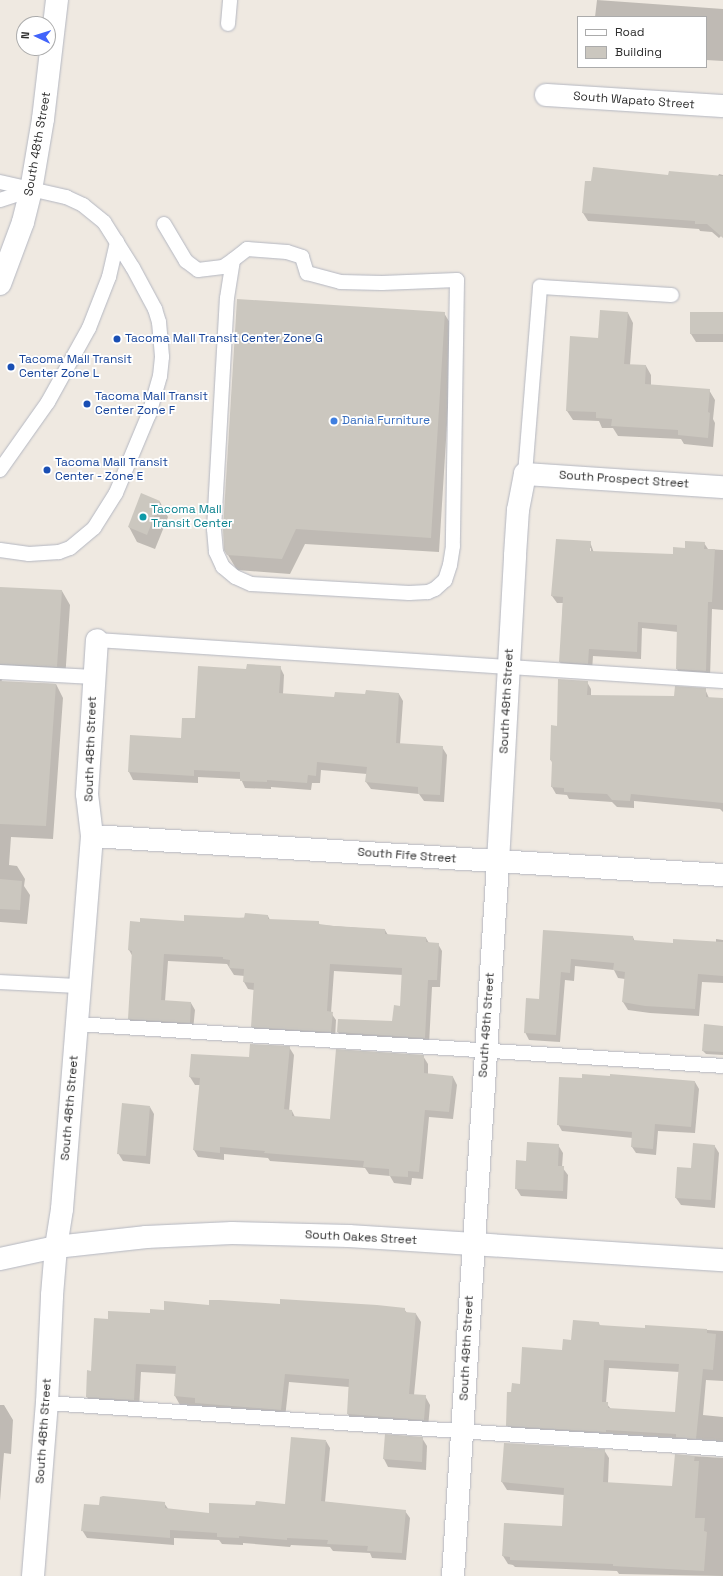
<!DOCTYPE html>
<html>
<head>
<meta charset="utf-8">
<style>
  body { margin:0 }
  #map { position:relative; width:723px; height:1576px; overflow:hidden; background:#efe9e1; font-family:"Space Grotesk",sans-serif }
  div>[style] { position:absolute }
  .shadow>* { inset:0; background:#0003 }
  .building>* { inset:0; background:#cbc7bf }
  .roads { filter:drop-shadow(0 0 1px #b4b7c1) drop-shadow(0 0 1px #b4b7c1) }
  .lane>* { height:14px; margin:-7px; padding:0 7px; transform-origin:7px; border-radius:7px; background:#fff }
  .street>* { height:22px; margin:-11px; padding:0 11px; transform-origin:11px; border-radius:11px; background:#fff }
  .secondary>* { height:22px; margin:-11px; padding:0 11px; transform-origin:11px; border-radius:11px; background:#fff }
  .dots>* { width:11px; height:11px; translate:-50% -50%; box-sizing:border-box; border:2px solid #fff; border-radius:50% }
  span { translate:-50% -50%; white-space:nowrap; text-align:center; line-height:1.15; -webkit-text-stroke:3.5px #fff; paint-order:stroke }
  .street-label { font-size:12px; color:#2e2e2e }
  .transit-label { font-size:12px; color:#164399 }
  .left { translate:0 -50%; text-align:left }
  .shop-label { font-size:12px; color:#366cbe }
  .culture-label { font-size:12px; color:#0d838f }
  .legend { position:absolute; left:577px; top:16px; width:130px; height:52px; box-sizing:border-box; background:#fff; border:1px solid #ababab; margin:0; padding:5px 7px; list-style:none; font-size:12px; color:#2e2e2e }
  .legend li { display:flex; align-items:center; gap:8px; height:20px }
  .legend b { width:20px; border:1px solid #ababab }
  .north { position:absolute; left:16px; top:16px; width:40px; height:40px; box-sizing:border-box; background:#fff; border:1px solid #ababab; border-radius:50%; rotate:274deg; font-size:11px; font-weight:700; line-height:16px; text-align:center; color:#2e2e2e }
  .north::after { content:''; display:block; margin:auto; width:14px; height:18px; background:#4264fb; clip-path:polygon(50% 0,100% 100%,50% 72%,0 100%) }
</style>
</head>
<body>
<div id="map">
  <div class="shadow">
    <i style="clip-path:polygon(597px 0,723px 9px,723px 61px,706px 60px,706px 17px,595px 17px)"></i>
    <i style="clip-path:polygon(719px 174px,723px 175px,723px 234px,719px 238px,712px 232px,700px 231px,699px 229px,588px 221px,583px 213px,669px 176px,718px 176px)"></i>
    <i style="clip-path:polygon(444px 313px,453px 328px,439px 552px,305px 544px,290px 574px,237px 570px,228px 555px)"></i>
    <i style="clip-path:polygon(628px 313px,633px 323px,630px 365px,646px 366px,651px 375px,651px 385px,709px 390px,715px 400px,713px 419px,715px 423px,713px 447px,684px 444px,681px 439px,618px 436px,613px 428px,602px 428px,599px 421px,573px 420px,567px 411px,599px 339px)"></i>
    <i style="clip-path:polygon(691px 313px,723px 313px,723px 342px,696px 342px,691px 334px)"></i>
    <i style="clip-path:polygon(141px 495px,160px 502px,168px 517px,155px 549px,137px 542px,129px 527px)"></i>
    <i style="clip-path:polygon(evenodd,590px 542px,594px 553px,674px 555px,686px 549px,704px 543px,708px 549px,723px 550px,723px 610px,712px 609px,710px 678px,681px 676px,677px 669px,678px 632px,642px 628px,641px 659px,593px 656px,592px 671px,564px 669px,560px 662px,563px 603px,557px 603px,552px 596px,590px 542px,589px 548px,591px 548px,591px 557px,589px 548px)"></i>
    <i style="clip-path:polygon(0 588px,62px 591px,70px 605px,65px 680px,3px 678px,1px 682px,56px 684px,63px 698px,53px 839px,11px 837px,9px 865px,17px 866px,25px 879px,24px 886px,30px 895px,27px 924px,0 922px)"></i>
    <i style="clip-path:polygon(280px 667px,284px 675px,283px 694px,335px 698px,399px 694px,403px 701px,400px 744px,442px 747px,447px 755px,444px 802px,424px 801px,419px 794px,371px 789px,366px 782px,367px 774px,321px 770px,320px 783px,312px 783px,311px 790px,271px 787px,271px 789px,245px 788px,241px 779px,198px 777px,198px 783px,133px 780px,129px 772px,182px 739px,196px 719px,247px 670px)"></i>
    <i style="clip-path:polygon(587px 682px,591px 689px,591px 696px,675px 697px,705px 689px,709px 698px,723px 699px,723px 812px,720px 809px,634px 801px,634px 808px,617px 807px,612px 802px,569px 799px,567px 795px,556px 794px,552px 787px,553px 765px,551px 760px,558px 727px)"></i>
    <i style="clip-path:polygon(268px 916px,270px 920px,318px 922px,320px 925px,385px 930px,388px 935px,426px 938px,429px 943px,438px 944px,442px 951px,440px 987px,432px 987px,429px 1045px,342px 1039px,338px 1032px,339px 1020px,393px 1022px,401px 1007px,403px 975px,334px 971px,331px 1013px,336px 1020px,335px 1039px,256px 1034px,252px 1027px,254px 990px,248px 989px,244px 982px,245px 976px,234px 975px,227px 964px,168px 961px,165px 1001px,191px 1003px,195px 1010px,193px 1030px,134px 1026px,129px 1019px,133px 957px,129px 950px,184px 922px)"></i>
    <i style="clip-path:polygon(544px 931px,633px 937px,635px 942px,674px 944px,716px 943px,716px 939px,723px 940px,723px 983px,702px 982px,699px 1016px,650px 1013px,628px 1010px,623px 1002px,625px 979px,618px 978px,614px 970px,575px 966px,574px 981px,565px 980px,560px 1042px,529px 1040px,525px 1032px,540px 1000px)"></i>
    <i style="clip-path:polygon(723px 1027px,723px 1055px,706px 1054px,703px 1051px)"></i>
    <i style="clip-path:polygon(289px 1047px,294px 1055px,289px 1111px,292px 1111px,295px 1117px,331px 1120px,423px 1056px,428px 1064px,428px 1074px,453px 1077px,457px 1085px,453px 1119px,429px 1117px,423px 1179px,412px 1178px,411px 1185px,394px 1183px,390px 1176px,369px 1174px,365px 1168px,270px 1161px,268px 1158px,224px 1154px,224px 1160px,198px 1157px,194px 1150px,200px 1085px,195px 1085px,190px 1077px,192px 1055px,250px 1058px)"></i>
    <i style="clip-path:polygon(583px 1079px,695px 1082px,699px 1089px,695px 1133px,658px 1131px,656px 1155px,636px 1153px,632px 1147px,633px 1138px,562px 1131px,558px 1124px)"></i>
    <i style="clip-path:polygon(150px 1107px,154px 1114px,150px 1164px,123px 1161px,118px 1153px)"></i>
    <i style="clip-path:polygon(558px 1145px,563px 1153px,562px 1167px,568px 1175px,567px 1199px,521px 1196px,516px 1188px,527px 1162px)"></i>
    <i style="clip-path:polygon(714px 1145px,719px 1153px,715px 1208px,681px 1205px,676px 1198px,692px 1169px)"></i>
    <i style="clip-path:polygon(280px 1305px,404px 1309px,407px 1313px,416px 1314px,421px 1322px,414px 1395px,425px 1396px,430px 1405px,428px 1428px,352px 1422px,348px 1414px,349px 1387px,289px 1382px,285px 1418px,201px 1411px,198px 1406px,180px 1405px,175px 1396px,177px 1374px,141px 1372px,139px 1409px,92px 1405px,87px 1397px,92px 1372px,109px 1320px,210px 1306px)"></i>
    <i style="clip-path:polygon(evenodd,599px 1323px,600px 1326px,646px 1329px,646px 1326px,723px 1331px,723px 1381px,706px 1380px,703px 1415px,723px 1417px,723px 1448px,511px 1434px,507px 1425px,512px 1393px,563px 1351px,572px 1341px,599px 1323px,609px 1368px,680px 1372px,676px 1413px,611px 1409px,606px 1403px,609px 1368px)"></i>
    <i style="clip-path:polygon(0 1405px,4px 1405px,13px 1420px,11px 1454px,4px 1453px,0 1501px)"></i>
    <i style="clip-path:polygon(422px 1438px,427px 1446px,426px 1470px,388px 1467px,384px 1459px)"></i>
    <i style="clip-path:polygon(326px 1441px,330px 1448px,325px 1502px,405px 1511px,410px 1518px,406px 1560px,372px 1558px,370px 1553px,333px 1551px,330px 1547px,291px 1545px,290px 1547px,243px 1543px,243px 1545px,222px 1544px,219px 1540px,174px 1538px,174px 1545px,87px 1538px,82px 1530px,100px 1506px,164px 1503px,169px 1510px,210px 1514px,256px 1506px,286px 1505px)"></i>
    <i style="clip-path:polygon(604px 1450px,609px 1458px,608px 1483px,673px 1487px,676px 1455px,723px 1458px,723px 1576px,619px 1574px,617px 1571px,515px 1567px,513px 1565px,508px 1564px,503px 1556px,563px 1527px,564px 1495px,507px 1490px,502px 1482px)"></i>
  </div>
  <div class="building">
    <i style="clip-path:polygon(593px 167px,668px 175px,669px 171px,723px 176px,723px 238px,707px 224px,695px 224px,695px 221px,582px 213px,585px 181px,591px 181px)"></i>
    <i style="clip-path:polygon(237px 299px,445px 312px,431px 538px,296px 529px,282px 559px,227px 555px,224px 550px,223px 529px)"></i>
    <i style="clip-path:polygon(600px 310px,628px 312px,624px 364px,646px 365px,645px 384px,710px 389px,708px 412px,710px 413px,708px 438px,678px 435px,678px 430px,611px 426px,612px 419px,596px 418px,596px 412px,566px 411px,570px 336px,598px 338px)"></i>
    <i style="clip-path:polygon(690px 312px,723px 312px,723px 334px,690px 334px)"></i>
    <i style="clip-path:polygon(141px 493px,160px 501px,147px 535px,128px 527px)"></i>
    <i style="clip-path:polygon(556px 539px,591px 541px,590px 551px,673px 554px,673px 547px,685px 548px,685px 541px,705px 542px,704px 549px,715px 549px,712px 602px,708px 602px,706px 671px,676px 669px,677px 625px,638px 622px,637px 652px,589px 649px,588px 664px,559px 662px,563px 597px,551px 596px)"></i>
    <i style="clip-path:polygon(0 587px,62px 590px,57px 667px,0 664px)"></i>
    <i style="clip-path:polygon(247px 664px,281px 666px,279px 693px,334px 697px,335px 692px,365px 694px,366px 690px,399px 693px,396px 743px,443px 746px,440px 795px,418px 794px,418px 787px,365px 782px,367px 767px,317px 762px,316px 776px,308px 775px,307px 783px,267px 780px,267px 782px,240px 781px,240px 772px,194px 770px,194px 776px,128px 772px,130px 735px,181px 738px,182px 718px,195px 718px,198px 666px,246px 669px)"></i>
    <i style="clip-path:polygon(558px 679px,588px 681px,587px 695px,674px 696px,675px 686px,706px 688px,706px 697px,723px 698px,723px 803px,631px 794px,630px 801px,612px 800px,607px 794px,564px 792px,564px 788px,551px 787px,552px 761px,550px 760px,551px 725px,557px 726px)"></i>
    <i style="clip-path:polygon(0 681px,56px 684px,46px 826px,0 824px)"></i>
    <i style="clip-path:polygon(0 879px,22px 881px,20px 910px,0 909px)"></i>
    <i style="clip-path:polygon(245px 913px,268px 915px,268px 919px,319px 921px,319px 924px,334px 926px,385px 929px,385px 934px,426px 937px,426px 942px,439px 943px,437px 980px,428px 980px,425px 1038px,337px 1032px,338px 1019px,392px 1021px,394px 1005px,400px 1006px,402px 968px,330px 964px,327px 1011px,333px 1012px,331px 1032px,251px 1027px,254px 983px,243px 982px,244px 969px,229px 968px,230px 960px,223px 959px,223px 957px,164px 954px,161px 1000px,191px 1002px,190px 1023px,128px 1019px,132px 951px,128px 950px,130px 921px,140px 922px,140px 918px,184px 921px,184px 915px,244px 918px)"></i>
    <i style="clip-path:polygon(543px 930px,633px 936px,633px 940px,673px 943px,673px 939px,723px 942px,723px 976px,698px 974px,695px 1009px,645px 1006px,622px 1002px,625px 972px,613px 970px,614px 963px,571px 959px,570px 973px,561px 972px,556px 1035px,524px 1033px,526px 998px,539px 999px)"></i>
    <i style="clip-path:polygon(704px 1024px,723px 1026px,723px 1052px,702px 1051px)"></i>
    <i style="clip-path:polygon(250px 1044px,290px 1046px,284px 1109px,292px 1110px,292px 1116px,330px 1119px,336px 1049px,424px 1055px,424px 1073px,453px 1076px,449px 1112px,425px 1110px,419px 1172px,408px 1171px,408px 1177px,389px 1176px,389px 1169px,363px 1167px,364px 1161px,264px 1153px,265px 1151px,220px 1147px,220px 1153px,193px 1150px,200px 1078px,189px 1077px,191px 1054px,249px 1057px)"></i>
    <i style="clip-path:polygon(582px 1074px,610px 1076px,610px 1074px,695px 1081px,691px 1127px,655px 1124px,653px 1149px,631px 1147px,632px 1132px,557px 1125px,559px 1077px,582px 1078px)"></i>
    <i style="clip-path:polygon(122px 1103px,150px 1106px,146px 1156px,117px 1154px)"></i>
    <i style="clip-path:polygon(527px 1142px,559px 1144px,558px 1166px,564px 1166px,563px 1191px,515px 1189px,516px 1160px,526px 1161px)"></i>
    <i style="clip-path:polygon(693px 1143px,715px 1145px,711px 1200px,675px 1198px,677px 1167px,691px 1168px)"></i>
    <i style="clip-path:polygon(280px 1299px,377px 1305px,405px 1308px,405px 1312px,416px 1313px,409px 1394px,426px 1395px,424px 1420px,347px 1414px,349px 1379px,285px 1374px,281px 1410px,195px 1403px,195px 1398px,174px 1396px,176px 1366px,136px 1364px,134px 1400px,86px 1397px,87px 1370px,91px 1371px,94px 1318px,108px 1319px,108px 1311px,150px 1313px,150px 1309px,164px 1310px,164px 1301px,209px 1305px,209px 1300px,220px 1300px,280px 1304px)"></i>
    <i style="clip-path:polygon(evenodd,573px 1320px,599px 1322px,599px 1325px,645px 1328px,645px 1325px,707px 1329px,707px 1333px,716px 1334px,713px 1370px,703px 1369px,696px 1439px,676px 1437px,676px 1434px,606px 1430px,606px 1432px,506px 1426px,507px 1392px,511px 1392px,512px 1383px,520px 1384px,522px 1347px,562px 1350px,563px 1339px,571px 1340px,573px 1320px,604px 1360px,679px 1364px,675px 1412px,608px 1408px,608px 1402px,602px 1402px,604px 1360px)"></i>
    <i style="clip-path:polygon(385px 1434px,423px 1437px,422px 1462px,383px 1459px)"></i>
    <i style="clip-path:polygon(291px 1437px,326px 1440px,321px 1501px,406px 1510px,402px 1553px,367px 1551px,368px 1546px,327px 1544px,328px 1540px,287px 1538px,287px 1540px,239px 1536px,239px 1538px,217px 1537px,217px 1533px,170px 1530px,170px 1538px,81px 1531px,84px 1504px,99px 1505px,100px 1497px,103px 1496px,165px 1502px,165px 1508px,209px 1513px,209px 1503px,255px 1505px,256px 1501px,285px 1504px)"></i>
    <i style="clip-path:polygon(504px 1443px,605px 1449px,603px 1482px,672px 1486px,675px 1454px,695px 1456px,694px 1461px,699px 1461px,695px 1518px,705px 1518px,704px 1531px,707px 1532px,704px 1571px,613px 1566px,613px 1564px,510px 1560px,510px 1557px,502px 1556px,504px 1523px,562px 1526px,564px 1488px,501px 1482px)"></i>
  </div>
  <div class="roads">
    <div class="lane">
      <i style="left:228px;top:24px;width:24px;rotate:-85deg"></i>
      <i style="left:0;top:182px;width:68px;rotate:12.8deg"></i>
      <i style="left:66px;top:197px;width:19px;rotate:25deg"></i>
      <i style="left:83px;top:205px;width:27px;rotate:39deg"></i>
      <i style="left:104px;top:222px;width:54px;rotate:57.8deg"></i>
      <i style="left:133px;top:268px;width:47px;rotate:61.8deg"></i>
      <i style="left:155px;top:309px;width:14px;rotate:73deg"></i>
      <i style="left:159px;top:322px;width:35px;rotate:85deg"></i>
      <i style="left:162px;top:357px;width:19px;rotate:96deg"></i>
      <i style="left:160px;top:376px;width:40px;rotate:106deg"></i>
      <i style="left:149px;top:414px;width:86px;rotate:112.7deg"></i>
      <i style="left:116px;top:493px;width:41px;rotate:122.2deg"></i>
      <i style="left:94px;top:528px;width:31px;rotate:140deg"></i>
      <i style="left:70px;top:548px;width:12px;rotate:160deg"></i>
      <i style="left:59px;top:552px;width:30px;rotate:176deg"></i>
      <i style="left:29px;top:554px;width:29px;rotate:-172deg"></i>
      <i style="left:0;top:200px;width:33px;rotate:-18deg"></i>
      <i style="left:164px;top:224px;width:43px;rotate:59.3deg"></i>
      <i style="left:186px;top:261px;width:15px;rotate:37deg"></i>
      <i style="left:198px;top:270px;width:25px;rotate:-7deg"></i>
      <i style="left:223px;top:267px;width:12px;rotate:-35deg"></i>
      <i style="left:233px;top:260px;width:18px;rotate:-38deg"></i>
      <i style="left:247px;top:249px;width:40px;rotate:4.3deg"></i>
      <i style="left:287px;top:252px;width:16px;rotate:18deg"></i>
      <i style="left:302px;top:257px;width:17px;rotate:73deg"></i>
      <i style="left:307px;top:273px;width:34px;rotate:15deg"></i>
      <i style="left:340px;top:282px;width:42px;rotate:1.4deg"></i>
      <i style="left:382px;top:283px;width:75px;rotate:-2.3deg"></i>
      <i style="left:457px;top:280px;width:266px;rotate:90.9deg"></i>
      <i style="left:453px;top:546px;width:19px;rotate:99deg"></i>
      <i style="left:450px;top:565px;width:16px;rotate:108deg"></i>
      <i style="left:445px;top:580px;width:13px;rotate:138deg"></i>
      <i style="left:435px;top:589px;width:8px;rotate:157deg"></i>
      <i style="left:428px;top:592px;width:19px;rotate:177deg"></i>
      <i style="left:409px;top:593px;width:158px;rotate:-176.7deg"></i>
      <i style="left:251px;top:584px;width:17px;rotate:-156deg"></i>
      <i style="left:235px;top:577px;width:16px;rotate:-140deg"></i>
      <i style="left:223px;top:567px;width:17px;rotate:-115deg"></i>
      <i style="left:216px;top:552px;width:23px;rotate:-95deg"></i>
      <i style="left:214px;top:529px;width:231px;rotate:-86.8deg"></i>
      <i style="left:227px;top:298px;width:38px;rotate:-81deg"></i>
      <i style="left:0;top:470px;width:83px;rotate:-54.8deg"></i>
      <i style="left:48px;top:402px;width:85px;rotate:-61deg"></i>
      <i style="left:89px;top:328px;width:55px;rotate:-68.6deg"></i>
      <i style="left:109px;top:277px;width:36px;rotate:-77deg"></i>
      <i style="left:525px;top:474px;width:188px;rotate:-85.4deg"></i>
      <i style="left:540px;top:287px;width:132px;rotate:3.5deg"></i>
      <i style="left:97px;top:640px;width:627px;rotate:3.75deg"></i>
      <i style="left:0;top:672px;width:94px;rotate:3deg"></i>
      <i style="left:0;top:982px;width:80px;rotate:2.9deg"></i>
      <i style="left:76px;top:1024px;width:648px;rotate:3.71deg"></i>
      <i style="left:47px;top:1403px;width:678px;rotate:3.89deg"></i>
    </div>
    <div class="street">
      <i style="left:546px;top:95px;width:177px;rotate:3.6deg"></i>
      <i style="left:92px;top:836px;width:632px;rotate:3.54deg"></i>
      <i style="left:33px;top:1576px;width:174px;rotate:-85.4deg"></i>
      <i style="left:47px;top:1403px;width:108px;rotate:-87.3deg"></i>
      <i style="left:52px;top:1295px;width:48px;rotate:-85.2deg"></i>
      <i style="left:56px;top:1247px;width:38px;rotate:-81deg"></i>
      <i style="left:62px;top:1209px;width:374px;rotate:-85.4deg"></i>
      <i style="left:92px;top:836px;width:42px;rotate:-96.8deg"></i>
      <i style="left:87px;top:794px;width:154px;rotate:-86.3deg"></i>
      <i style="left:453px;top:1576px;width:715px;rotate:-86.39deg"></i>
      <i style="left:498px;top:862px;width:307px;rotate:-86.8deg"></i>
      <i style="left:515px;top:555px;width:45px;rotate:-86.2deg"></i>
      <i style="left:518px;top:510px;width:37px;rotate:-79deg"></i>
      <i style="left:525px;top:474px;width:198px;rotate:3.8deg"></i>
    </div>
    <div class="secondary">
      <i style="left:0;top:284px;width:66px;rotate:-69.6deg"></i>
      <i style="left:23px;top:222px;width:33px;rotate:-76deg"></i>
      <i style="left:31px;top:190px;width:72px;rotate:-80.4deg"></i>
      <i style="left:43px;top:119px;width:120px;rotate:-83.3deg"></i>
      <i style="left:0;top:1259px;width:57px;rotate:-12.1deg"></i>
      <i style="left:56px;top:1247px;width:91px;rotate:-6.3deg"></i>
      <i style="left:146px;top:1237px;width:86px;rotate:-2.7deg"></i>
      <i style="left:232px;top:1233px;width:117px;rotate:1.5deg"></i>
      <i style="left:349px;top:1236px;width:375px;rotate:3.7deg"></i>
    </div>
  </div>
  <div class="dots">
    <i style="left:117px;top:339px;background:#1a4fb4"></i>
    <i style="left:11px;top:367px;background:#1a4fb4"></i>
    <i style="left:87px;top:404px;background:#1a4fb4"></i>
    <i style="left:334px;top:421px;background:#3f7fe0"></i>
    <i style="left:47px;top:470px;background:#1a4fb4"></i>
    <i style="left:143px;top:517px;background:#0f9aa8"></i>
  </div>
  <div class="street-label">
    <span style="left:634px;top:101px;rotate:4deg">South Wapato Street</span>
    <span style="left:38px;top:144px;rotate:-80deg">South 48th Street</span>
    <span style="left:624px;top:480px;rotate:4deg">South Prospect Street</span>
    <span style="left:507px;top:701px;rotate:-87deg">South 49th Street</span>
    <span style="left:91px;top:749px;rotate:-88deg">South 48th Street</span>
    <span style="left:407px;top:856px;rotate:4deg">South Fife Street</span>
    <span style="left:487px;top:1025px;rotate:-86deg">South 49th Street</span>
    <span style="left:70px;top:1108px;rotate:-85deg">South 48th Street</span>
    <span style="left:361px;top:1238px;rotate:3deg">South Oakes Street</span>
    <span style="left:467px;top:1348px;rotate:-87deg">South 49th Street</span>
    <span style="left:44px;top:1431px;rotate:-86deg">South 48th Street</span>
  </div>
  <div class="transit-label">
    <span class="left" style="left:125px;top:339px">Tacoma Mall Transit Center Zone G</span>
    <span class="left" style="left:19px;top:367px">Tacoma Mall Transit<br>Center Zone L</span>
    <span class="left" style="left:95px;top:404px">Tacoma Mall Transit<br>Center Zone F</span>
    <span class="left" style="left:55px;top:470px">Tacoma Mall Transit<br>Center - Zone E</span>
  </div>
  <div class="shop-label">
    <span class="left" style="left:342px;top:421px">Dania Furniture</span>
  </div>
  <div class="culture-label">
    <span class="left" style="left:151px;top:517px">Tacoma Mall<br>Transit Center</span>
  </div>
  <ul class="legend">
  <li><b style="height:5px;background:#fff"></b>Road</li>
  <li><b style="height:11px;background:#cbc7bf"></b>Building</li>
  </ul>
  <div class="north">N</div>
</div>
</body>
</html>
